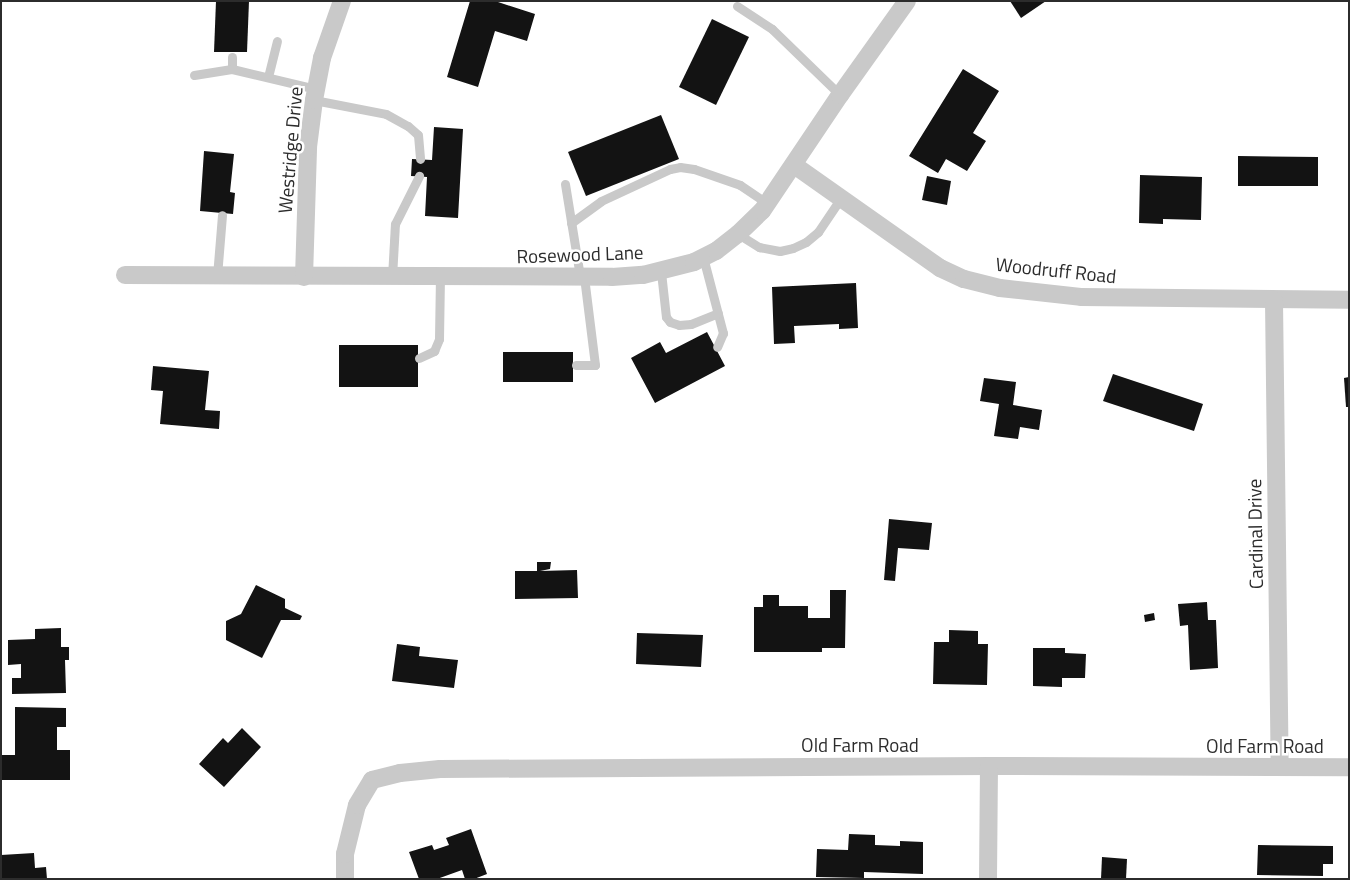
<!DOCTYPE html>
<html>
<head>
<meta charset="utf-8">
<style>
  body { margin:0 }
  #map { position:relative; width:1350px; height:880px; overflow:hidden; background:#fff; font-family:"Titillium Web",sans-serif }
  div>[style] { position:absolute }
  .building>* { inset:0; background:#131313 }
  .service>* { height:9px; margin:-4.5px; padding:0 4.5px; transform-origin:4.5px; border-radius:4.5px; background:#c9c9c9 }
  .minor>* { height:18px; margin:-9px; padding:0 9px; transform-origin:9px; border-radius:9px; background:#c9c9c9 }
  span { translate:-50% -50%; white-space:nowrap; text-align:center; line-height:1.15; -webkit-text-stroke:5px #fff; paint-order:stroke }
  .street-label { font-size:19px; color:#2c2c2c }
  .frame { position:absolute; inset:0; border:2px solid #2c2c2c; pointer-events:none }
</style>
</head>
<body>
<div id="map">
  <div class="building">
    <i style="clip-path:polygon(216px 1px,249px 1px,247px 52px,214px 52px)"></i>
    <i style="clip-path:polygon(470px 1px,495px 1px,535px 14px,527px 41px,495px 31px,478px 87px,447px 77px)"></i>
    <i style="clip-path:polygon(1010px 1px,1046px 1px,1021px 18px)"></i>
    <i style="clip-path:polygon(712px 19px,749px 37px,716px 105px,679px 87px)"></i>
    <i style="clip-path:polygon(963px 69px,999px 91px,973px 133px,986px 141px,967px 171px,946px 159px,938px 173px,909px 156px)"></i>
    <i style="clip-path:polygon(661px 115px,679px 159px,586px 196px,568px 152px)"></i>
    <i style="clip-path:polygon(434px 127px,463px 129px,458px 218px,425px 216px,427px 177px,411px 176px,412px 159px,432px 160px)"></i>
    <i style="clip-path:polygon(204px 151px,234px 154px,230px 192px,235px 193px,233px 214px,200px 211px)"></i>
    <i style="clip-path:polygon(1238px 156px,1318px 157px,1318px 186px,1238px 186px)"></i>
    <i style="clip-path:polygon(1140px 175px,1202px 177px,1201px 220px,1163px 219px,1163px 224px,1139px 223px)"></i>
    <i style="clip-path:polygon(927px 176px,951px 181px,947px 205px,922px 200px)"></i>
    <i style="clip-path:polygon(856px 283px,858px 328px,839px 329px,839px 324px,794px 326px,795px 343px,774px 344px,772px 287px)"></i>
    <i style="clip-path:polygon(707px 332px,725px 366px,655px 403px,631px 358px,660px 342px,666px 353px)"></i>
    <i style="clip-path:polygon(339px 345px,418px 345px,418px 387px,339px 387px)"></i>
    <i style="clip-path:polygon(503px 352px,573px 352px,573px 382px,503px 382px)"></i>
    <i style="clip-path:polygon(153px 366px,209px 371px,205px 410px,220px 411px,219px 429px,160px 424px,163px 391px,151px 390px)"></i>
    <i style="clip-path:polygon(1113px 374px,1203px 404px,1194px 431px,1103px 401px)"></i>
    <i style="clip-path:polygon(1349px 377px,1349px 407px,1346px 407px,1344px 378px)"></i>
    <i style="clip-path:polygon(984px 378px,1016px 382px,1013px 405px,1042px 410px,1039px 430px,1020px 427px,1018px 439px,994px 436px,999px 404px,980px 401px)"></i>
    <i style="clip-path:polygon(889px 519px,932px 523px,929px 550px,898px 548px,895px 581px,884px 580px)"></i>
    <i style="clip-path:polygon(537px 562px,551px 562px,550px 569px,540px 571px,577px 570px,578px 598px,515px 599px,515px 571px,537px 571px)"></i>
    <i style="clip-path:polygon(256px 585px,285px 599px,285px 608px,302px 616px,300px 620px,281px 620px,262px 658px,226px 640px,226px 621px,241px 614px)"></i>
    <i style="clip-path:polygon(830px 590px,846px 590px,845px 648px,822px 648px,822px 652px,754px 652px,754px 607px,763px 607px,763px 595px,779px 595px,779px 606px,808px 606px,808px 618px,830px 618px)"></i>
    <i style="clip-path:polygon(1207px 602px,1208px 620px,1216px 620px,1218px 668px,1190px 670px,1188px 625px,1180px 626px,1178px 604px)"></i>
    <i style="clip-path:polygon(1154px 613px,1155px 620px,1145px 622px,1144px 615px)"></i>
    <i style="clip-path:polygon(61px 628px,61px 647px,69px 647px,69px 660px,65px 660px,66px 693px,12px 694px,12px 678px,21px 678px,21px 664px,8px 665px,8px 640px,35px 639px,35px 629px)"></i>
    <i style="clip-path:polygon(949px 630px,978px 631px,978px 644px,988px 644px,987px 685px,933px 684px,934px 642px,949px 642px)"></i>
    <i style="clip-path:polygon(637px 633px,703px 635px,701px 667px,636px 664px)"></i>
    <i style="clip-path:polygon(397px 644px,420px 647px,419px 656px,458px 660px,454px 688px,392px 681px)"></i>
    <i style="clip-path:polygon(1033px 648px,1065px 648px,1065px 653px,1086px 654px,1085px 678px,1062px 678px,1062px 687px,1033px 686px)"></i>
    <i style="clip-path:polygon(15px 707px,66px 708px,66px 727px,57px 727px,57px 750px,70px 750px,70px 780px,1px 780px,1px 755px,15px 755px)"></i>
    <i style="clip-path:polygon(242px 728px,261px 747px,224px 787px,199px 764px,223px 738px,228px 743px)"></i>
    <i style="clip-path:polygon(471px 829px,487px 874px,474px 879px,465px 879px,462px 870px,437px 879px,419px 879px,409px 852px,432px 845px,434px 850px,449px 845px,446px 838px)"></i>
    <i style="clip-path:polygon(849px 834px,875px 835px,875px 845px,900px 846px,900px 841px,923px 842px,923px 874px,864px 872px,864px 878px,816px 877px,817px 849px,848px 850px)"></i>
    <i style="clip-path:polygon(1258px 845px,1333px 846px,1333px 864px,1323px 864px,1323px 876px,1257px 875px)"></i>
    <i style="clip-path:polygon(34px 853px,35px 868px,46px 867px,47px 879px,1px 879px,1px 855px)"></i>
    <i style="clip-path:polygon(1102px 857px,1127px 859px,1126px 879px,1101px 879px)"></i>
  </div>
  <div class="service">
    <i style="left:737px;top:6px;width:42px;rotate:33.3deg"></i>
    <i style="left:772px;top:29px;width:95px;rotate:44.1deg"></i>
    <i style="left:232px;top:69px;width:12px;rotate:-90deg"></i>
    <i style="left:194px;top:75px;width:38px;rotate:-9deg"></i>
    <i style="left:232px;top:69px;width:86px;rotate:13.4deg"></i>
    <i style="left:268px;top:77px;width:37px;rotate:-76deg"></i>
    <i style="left:314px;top:100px;width:73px;rotate:11deg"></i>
    <i style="left:386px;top:114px;width:25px;rotate:29deg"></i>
    <i style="left:408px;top:126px;width:13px;rotate:42deg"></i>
    <i style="left:418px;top:135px;width:24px;rotate:85deg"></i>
    <i style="left:565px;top:184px;width:94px;rotate:80.8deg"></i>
    <i style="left:571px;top:223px;width:37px;rotate:-36deg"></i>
    <i style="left:601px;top:201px;width:76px;rotate:-24.9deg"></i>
    <i style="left:670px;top:169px;width:10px;rotate:-11deg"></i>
    <i style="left:680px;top:167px;width:14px;rotate:8deg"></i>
    <i style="left:694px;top:169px;width:49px;rotate:19.2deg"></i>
    <i style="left:740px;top:185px;width:32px;rotate:34deg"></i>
    <i style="left:738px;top:234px;width:25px;rotate:32deg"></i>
    <i style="left:759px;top:247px;width:21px;rotate:11deg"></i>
    <i style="left:780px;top:251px;width:13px;rotate:-13deg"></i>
    <i style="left:793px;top:248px;width:14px;rotate:-25deg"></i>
    <i style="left:806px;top:242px;width:16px;rotate:-40deg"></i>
    <i style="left:818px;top:232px;width:40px;rotate:-56deg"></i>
    <i style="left:703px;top:257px;width:79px;rotate:75.3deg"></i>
    <i style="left:723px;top:333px;width:15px;rotate:113deg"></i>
    <i style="left:661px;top:272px;width:45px;rotate:83.7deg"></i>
    <i style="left:666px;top:317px;width:6px;rotate:51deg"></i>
    <i style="left:670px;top:322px;width:9px;rotate:18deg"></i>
    <i style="left:679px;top:325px;width:12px;rotate:-5deg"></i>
    <i style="left:691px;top:324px;width:29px;rotate:-22deg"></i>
    <i style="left:217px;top:276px;width:61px;rotate:-85.3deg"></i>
    <i style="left:392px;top:277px;width:53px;rotate:-86.8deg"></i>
    <i style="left:395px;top:224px;width:54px;rotate:-63.4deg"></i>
    <i style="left:419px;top:358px;width:17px;rotate:-25deg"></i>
    <i style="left:434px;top:351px;width:13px;rotate:-67deg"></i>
    <i style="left:439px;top:339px;width:62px;rotate:-89.1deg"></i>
    <i style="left:576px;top:365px;width:19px"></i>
    <i style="left:595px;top:365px;width:89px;rotate:-97.1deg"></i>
  </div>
  <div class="minor">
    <i style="left:794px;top:165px;width:179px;rotate:35.2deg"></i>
    <i style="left:940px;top:268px;width:26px;rotate:25deg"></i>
    <i style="left:964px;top:279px;width:37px;rotate:14deg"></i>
    <i style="left:1000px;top:288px;width:81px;rotate:6.3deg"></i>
    <i style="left:1081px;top:297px;width:268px;rotate:0.6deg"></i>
    <i style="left:125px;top:275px;width:487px;rotate:0.2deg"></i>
    <i style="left:612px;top:277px;width:31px;rotate:-4deg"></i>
    <i style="left:643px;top:275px;width:53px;rotate:-14.3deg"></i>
    <i style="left:694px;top:262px;width:25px;rotate:-27deg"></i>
    <i style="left:716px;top:251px;width:28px;rotate:-38deg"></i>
    <i style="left:738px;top:234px;width:33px;rotate:-44deg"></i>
    <i style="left:762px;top:211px;width:140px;rotate:-56.1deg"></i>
    <i style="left:840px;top:95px;width:115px;rotate:-54.5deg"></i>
    <i style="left:304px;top:277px;width:130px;rotate:-88.2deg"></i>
    <i style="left:308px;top:147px;width:47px;rotate:-82.7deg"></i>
    <i style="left:314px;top:100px;width:43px;rotate:-79.2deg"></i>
    <i style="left:322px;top:58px;width:60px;rotate:-70.7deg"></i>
    <i style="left:1274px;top:301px;width:466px;rotate:89.3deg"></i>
    <i style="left:345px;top:879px;width:25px;rotate:-90deg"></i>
    <i style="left:345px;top:854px;width:50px;rotate:-76.2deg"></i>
    <i style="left:357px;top:805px;width:29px;rotate:-59deg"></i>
    <i style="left:372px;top:780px;width:29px;rotate:-14deg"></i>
    <i style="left:400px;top:773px;width:40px;rotate:-5.7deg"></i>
    <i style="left:440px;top:769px;width:549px;rotate:-0.31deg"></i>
    <i style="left:989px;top:766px;width:360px;rotate:0.2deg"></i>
    <i style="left:988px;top:879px;width:113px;rotate:-89.5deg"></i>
  </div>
  <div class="street-label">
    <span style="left:290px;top:150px;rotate:-85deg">Westridge Drive</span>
    <span style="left:580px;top:254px;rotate:-2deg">Rosewood Lane</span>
    <span style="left:1056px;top:270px;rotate:6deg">Woodruff Road</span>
    <span style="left:1255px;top:534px;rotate:-91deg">Cardinal Drive</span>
    <span style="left:860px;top:745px">Old Farm Road</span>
    <span style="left:1265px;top:746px">Old Farm Road</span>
  </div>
  <div class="frame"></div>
</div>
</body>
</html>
